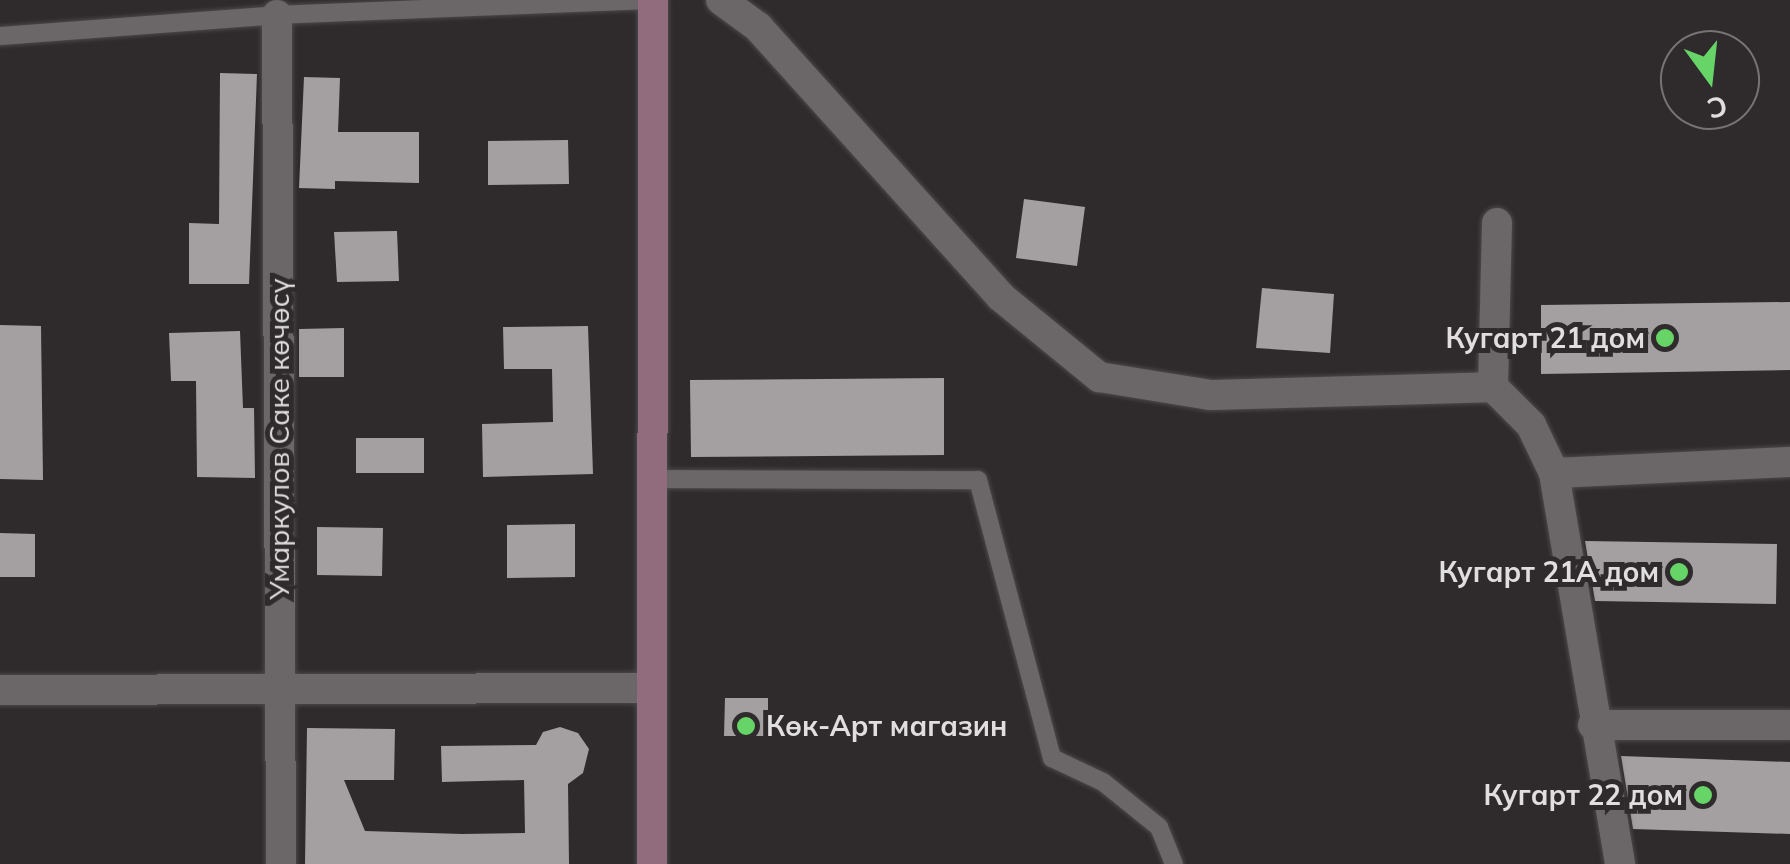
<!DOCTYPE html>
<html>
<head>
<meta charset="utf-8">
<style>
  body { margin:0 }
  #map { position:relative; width:1790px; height:864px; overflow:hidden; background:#2f2b2c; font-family:Mulish,sans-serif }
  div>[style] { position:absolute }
  .building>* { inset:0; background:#a4a0a1 }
  .roads { filter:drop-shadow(0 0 2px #4b494a) drop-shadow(0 0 2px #4b494a) }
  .lane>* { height:18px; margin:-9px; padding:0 9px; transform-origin:9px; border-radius:9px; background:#6b6769 }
  .street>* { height:30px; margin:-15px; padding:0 15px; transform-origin:15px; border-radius:15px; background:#6b6769 }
  .secondary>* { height:30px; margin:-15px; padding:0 15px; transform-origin:15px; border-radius:15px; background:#906c7c }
  .dots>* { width:28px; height:28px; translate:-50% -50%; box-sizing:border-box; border:5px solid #2f2b2c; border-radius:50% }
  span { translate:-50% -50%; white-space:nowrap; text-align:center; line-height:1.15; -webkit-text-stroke:10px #2f2b2c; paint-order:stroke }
  .poi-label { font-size:28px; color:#e0dedf; font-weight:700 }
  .right { translate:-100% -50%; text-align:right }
  .left { translate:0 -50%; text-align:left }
  .street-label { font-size:28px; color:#e0dedf }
  .north { position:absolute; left:1660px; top:30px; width:100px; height:100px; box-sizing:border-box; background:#2f2b2c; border:2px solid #767374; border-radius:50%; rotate:165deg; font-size:28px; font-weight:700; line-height:40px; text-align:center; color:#e0dedf }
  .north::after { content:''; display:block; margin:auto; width:35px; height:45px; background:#66d466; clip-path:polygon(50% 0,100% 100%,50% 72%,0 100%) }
</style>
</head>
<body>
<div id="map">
  <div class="building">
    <i style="clip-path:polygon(220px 73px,257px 74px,249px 284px,189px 284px,189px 223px,219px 224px)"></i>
    <i style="clip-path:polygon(304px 77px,340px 78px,338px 132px,419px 132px,419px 183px,335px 181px,335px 189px,299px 188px)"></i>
    <i style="clip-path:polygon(568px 140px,569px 184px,488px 185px,488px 141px)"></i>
    <i style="clip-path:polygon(1024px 199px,1085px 207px,1077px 266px,1016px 258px)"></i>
    <i style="clip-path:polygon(397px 231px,399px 281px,337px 282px,334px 232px)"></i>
    <i style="clip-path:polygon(1262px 288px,1334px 294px,1330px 353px,1256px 348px)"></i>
    <i style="clip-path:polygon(1790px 302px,1790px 370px,1541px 374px,1541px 305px)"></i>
    <i style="clip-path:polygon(0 325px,41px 326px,43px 480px,0 479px)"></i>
    <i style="clip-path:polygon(588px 326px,593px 474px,483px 477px,482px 424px,553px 422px,552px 369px,504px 369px,503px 327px)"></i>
    <i style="clip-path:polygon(344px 328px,344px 377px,299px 377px,299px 329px)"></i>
    <i style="clip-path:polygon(240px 331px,243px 408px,254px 408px,255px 478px,197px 477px,196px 381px,171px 381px,169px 333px)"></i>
    <i style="clip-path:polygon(944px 378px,944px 455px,691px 457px,690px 380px)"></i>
    <i style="clip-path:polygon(356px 438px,424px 438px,424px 473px,356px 473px)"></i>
    <i style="clip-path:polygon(575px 524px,575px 577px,507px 578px,507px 525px)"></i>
    <i style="clip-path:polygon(317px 527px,383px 528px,382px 576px,317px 575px)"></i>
    <i style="clip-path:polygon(0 533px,35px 534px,35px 577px,0 577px)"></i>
    <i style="clip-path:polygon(1585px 541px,1777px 544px,1776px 604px,1595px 601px)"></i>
    <i style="clip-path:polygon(725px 698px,768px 698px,768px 736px,724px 736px)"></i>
    <i style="clip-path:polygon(560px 727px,578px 733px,589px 749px,583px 773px,568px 784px,569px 864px,305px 864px,307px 728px,395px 729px,394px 780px,344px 780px,365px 831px,462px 834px,525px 833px,524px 780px,442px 782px,441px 746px,536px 745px,543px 732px)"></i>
    <i style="clip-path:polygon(1621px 756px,1790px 762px,1790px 834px,1633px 829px)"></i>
  </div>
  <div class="roads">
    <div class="lane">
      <i style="left:0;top:36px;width:278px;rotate:-4.3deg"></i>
      <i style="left:277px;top:15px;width:376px;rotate:-2.3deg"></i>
      <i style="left:650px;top:479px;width:328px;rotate:0.2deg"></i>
      <i style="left:978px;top:480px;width:288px;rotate:75.1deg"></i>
      <i style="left:1052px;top:758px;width:56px;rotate:25.2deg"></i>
      <i style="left:1103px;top:782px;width:72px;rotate:38.8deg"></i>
      <i style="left:1159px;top:827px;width:40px;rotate:68deg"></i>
    </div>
    <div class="street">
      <i style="left:721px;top:0;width:46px;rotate:36.1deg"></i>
      <i style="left:758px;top:27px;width:363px;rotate:48deg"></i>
      <i style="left:1001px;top:297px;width:127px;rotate:39.2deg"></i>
      <i style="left:1099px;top:377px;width:112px;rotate:9.2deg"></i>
      <i style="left:1210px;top:395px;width:283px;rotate:-1.6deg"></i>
      <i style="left:1493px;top:387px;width:54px;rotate:45deg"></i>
      <i style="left:1531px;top:425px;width:53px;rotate:64.4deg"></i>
      <i style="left:1554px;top:473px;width:397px;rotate:80.4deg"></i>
      <i style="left:277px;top:15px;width:849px;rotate:89.73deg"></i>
      <i style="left:1493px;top:387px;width:164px;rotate:-88.6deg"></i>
      <i style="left:1554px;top:473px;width:236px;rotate:-2.7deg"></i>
      <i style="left:0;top:690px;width:649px;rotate:-0.18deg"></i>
      <i style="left:1593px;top:725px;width:197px"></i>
    </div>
    <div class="secondary">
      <i style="left:652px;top:864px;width:864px;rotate:-89.93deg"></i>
    </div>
  </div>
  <div class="dots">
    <i style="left:1665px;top:338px;background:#66d466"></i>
    <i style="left:1679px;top:572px;background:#66d466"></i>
    <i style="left:746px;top:726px;background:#66d466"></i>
    <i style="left:1703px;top:795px;background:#66d466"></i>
  </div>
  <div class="poi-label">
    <span class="right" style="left:1645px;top:338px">Кугарт 21 дом</span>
    <span class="right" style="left:1659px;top:572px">Кугарт 21А дом</span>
    <span class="left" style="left:766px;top:726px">Көк-Арт магазин</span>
    <span class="right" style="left:1683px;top:795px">Кугарт 22 дом</span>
  </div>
  <div class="street-label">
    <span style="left:279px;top:439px;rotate:-90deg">Умаркулов Саке көчөсү</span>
  </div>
  <div class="north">С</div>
</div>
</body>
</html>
